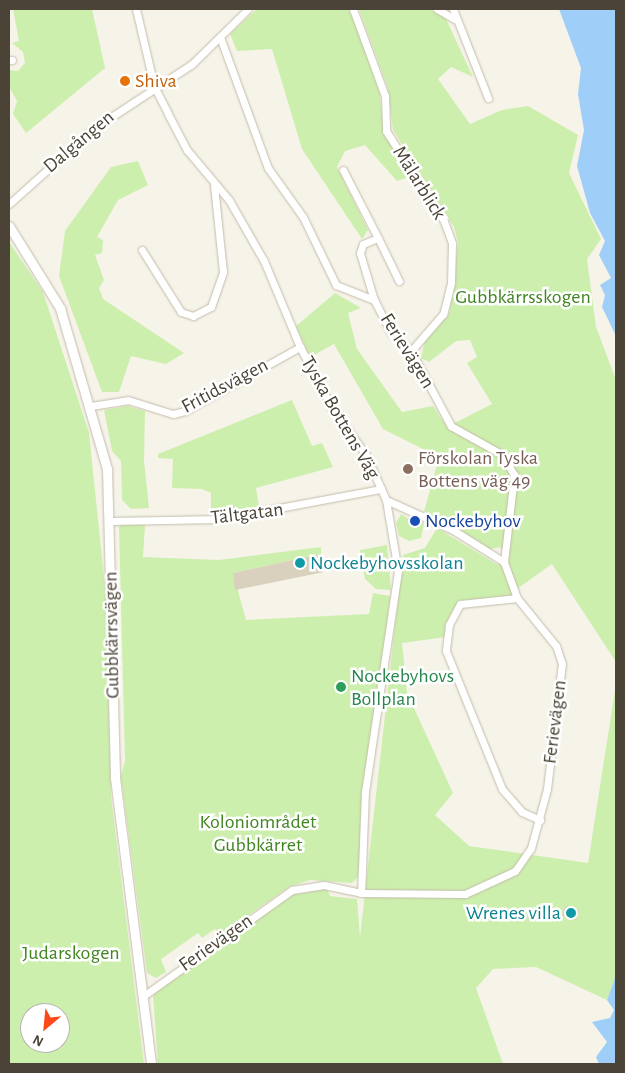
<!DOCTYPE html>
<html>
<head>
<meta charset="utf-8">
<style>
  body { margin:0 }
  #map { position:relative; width:625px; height:1073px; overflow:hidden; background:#f6f3e9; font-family:"Alegreya Sans",sans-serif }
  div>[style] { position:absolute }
  .green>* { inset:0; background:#cdefad }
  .water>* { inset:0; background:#9fcff9 }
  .building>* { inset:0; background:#d9d0bd }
  .roads { filter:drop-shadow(0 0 1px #c3bcaa) drop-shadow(0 0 1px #c3bcaa) }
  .minor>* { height:7px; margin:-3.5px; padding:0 3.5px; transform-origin:3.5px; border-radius:3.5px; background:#fff }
  .tertiary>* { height:9px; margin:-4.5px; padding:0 4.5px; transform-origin:4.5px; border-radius:4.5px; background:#fff }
  .dots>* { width:14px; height:14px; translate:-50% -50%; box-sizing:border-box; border:2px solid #fff; border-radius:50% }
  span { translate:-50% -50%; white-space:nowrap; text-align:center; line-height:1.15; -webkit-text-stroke:5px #fff; paint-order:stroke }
  .food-label { font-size:20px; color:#c56008 }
  .left { translate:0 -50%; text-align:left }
  .street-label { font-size:20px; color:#4b4436 }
  .park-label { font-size:20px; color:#418521 }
  .education-label { font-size:20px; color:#785e54 }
  .transit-label { font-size:20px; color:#164399 }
  .culture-label { font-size:20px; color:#0d838f }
  .right { translate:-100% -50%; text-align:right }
  .leisure-label { font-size:20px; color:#27864d }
  .frame { position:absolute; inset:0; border:10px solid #4b4436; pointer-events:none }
  .north { position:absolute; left:20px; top:1003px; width:50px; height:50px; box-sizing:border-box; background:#fff; border:1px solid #b7b4af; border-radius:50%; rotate:208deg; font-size:14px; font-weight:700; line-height:20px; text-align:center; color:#4b4436 }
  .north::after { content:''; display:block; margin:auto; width:18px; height:22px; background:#ff4817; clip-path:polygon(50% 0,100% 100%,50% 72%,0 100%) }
</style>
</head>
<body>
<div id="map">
  <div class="green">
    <i style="clip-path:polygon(13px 9px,92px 9px,105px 68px,26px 133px,13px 114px,17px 101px,9px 87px,9px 70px,18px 71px,25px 63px,23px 52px,12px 43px,19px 41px)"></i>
    <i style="clip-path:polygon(257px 9px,348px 9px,356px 24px,380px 95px,383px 130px,412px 176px,397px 181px,365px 145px,345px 151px,337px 167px,368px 230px,362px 239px,302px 149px,272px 49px,237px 51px,230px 34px)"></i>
    <i style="clip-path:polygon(359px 9px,429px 9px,445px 17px,473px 77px,451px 67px,438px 79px,470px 124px,502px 110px,528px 106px,578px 135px,569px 173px,601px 239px,587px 259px,596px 327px,616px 380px,616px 662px,552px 564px,517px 589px,520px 595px,460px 605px,446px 637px,402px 643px,407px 693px,453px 793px,435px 815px,469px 846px,588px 863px,616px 684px,616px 975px,607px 1000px,536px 967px,493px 969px,476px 988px,503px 1064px,158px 1064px,153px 995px,291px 895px,327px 889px,330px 896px,357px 899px,360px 937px,403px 555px,425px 548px,437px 528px,498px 565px,509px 562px,500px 547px,490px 549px,424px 512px,439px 457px,383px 429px,334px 344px,310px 357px,296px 326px,335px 293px,361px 308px,348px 313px,357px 349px,402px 412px,433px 406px,447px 427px,492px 404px,467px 363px,477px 357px,470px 340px,456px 341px,429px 362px,421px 358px,425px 340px,450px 312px,458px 242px,454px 227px,393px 130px,388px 88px)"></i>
    <i style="clip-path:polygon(138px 161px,148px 185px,118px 200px,97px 237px,103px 240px,102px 253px,95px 255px,104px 280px,99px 288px,103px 299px,184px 353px,166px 364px,131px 356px,119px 392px,102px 392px,59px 276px,65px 231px,111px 167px)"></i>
    <i style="clip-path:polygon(evenodd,9px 242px,43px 292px,89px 433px,106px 596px,111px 797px,144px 1064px,9px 1064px,9px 242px,30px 1013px,60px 1013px,60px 1043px,30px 1043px,30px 1013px)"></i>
    <i style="clip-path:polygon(292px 400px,312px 446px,322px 443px,333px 467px,256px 488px,259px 507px,231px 512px,211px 511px,211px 493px,202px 489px,172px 488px,173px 459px,158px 458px,158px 454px)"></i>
    <i style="clip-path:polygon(128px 406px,145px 411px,144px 461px,149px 508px,131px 509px,122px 500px,121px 461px,112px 451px,104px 410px)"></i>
    <i style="clip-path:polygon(401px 514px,417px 524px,424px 523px,421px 538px,409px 541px,399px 536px,396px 523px)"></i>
    <i style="clip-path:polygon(123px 523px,145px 525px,143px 557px,219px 560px,321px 547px,321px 554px,233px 573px,246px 620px,369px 614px,373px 593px,390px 596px,358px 877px,352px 883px,310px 880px,289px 887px,220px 935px,215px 929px,202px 938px,198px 933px,161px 959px,166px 972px,156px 978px,147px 973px,121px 776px,125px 761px,119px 527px)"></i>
    <i style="clip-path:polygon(387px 545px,391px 590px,376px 589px,365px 579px,360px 550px)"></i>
  </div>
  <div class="water">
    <i style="clip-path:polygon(559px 9px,616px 9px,616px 336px,602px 307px,605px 295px,600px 285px,611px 278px,599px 255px,605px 241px,590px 213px,577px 166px,584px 130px,578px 94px,581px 68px)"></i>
    <i style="clip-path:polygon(616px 975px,616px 1064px,599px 1064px,596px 1057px,607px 1042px,592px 1022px,610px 1018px,614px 1010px,607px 1000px)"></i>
  </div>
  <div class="building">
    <i style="clip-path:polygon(321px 554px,324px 572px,235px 590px,233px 573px)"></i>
    <i style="clip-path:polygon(565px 906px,579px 911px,576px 920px,562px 916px)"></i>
  </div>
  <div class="roads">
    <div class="minor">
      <i style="left:136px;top:9px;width:79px;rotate:76.8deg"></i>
      <i style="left:154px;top:86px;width:31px;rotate:63deg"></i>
      <i style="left:168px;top:114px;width:41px;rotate:62.2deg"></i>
      <i style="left:187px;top:150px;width:65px;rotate:50deg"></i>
      <i style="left:229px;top:200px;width:70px;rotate:60.2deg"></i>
      <i style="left:264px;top:261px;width:93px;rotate:67.3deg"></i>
      <i style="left:300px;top:347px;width:67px;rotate:62.3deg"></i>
      <i style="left:331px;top:406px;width:60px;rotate:54.5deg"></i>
      <i style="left:366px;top:455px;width:49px;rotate:66deg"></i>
      <i style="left:386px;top:500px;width:72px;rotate:80.4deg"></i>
      <i style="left:398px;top:571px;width:222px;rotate:98.5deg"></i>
      <i style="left:365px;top:791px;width:102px;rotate:92.2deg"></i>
      <i style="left:353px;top:9px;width:93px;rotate:69.8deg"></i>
      <i style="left:385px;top:96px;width:35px;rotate:88deg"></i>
      <i style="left:386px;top:131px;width:107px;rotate:57.2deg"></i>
      <i style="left:444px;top:221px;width:23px;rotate:70deg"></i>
      <i style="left:452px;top:243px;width:40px;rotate:91.4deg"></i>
      <i style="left:451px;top:283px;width:32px;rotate:104deg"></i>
      <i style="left:443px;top:314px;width:49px;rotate:130.9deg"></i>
      <i style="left:437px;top:9px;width:20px;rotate:30deg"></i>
      <i style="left:453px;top:9px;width:96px;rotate:68.5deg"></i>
      <i style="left:220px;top:37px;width:140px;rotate:69.9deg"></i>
      <i style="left:268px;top:168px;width:60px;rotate:54.5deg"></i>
      <i style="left:303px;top:217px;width:76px;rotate:64.1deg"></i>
      <i style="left:336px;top:285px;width:41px;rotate:21.5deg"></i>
      <i style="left:9px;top:60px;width:3px"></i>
      <i style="left:343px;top:170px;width:76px;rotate:62.8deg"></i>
      <i style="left:9px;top:204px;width:113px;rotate:-41.8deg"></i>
      <i style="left:93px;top:129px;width:118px;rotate:-33.3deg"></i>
      <i style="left:192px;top:64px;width:78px;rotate:-44.5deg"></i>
      <i style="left:142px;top:250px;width:73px;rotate:57.8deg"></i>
      <i style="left:181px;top:312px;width:13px;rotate:18deg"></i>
      <i style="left:193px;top:316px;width:20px;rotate:-27deg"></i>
      <i style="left:211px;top:307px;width:37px;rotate:-71deg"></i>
      <i style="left:223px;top:272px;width:87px;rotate:-95.9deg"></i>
      <i style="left:91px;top:406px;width:37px;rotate:-9deg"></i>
      <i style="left:128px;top:400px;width:47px;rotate:17.3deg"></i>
      <i style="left:173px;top:414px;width:12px;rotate:-14deg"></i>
      <i style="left:185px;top:411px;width:132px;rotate:-29.1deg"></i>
      <i style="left:386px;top:500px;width:73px;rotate:24.1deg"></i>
      <i style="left:453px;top:530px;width:60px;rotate:32.1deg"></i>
      <i style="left:111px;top:521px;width:109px;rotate:-1.1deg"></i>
      <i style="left:220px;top:519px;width:164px;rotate:-10.6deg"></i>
      <i style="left:517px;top:598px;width:57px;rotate:174deg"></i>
      <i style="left:460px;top:604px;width:24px;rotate:118deg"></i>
      <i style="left:449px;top:625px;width:26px;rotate:97deg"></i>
      <i style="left:446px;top:651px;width:149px;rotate:67.9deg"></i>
      <i style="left:502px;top:789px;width:30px;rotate:49deg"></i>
      <i style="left:522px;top:812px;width:20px;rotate:24deg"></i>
      <i style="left:142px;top:997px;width:184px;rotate:-35.5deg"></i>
      <i style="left:292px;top:890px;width:32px;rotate:-9deg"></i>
      <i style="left:324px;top:885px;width:38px;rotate:12deg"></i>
      <i style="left:361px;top:893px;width:104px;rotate:0.6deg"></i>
      <i style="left:465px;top:894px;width:55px;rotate:-24.7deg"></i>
      <i style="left:515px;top:871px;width:28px;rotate:-55deg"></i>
      <i style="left:531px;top:848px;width:61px;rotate:-74.8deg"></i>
      <i style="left:547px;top:789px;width:126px;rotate:-83.2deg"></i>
      <i style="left:562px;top:664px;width:19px;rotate:-108deg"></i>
      <i style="left:556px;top:646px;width:62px;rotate:-129.1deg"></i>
      <i style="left:517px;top:598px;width:38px;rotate:-110deg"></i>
      <i style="left:504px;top:562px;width:88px;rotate:-83.4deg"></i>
      <i style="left:514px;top:475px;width:23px;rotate:-119deg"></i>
      <i style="left:503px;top:455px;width:60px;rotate:-150.9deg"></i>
      <i style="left:451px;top:426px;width:85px;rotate:-118.1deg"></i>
      <i style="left:411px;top:351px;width:27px;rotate:-138deg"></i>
      <i style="left:391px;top:333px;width:37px;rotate:-117deg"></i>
      <i style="left:374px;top:300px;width:49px;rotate:-106.6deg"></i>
      <i style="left:360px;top:253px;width:9px;rotate:-72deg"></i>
      <i style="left:363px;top:244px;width:16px;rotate:-22deg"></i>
      <i style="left:378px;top:238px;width:48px;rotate:64deg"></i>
    </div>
    <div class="tertiary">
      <i style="left:9px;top:226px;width:97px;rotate:58.1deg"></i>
      <i style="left:60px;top:308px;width:168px;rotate:73.7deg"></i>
      <i style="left:107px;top:469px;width:309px;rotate:88.5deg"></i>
      <i style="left:115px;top:778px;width:288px;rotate:82.8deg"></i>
    </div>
  </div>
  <div class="dots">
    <i style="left:125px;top:81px;background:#e8710a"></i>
    <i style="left:408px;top:469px;background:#8d6e63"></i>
    <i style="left:415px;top:521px;background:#1a4fb4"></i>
    <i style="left:300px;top:563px;background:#0f9aa8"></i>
    <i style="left:341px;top:687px;background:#2e9e5b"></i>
    <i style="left:571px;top:913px;background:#0f9aa8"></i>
  </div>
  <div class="food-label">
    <span class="left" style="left:135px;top:81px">Shiva</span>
  </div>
  <div class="street-label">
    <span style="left:79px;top:142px;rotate:-40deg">Dalgången</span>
    <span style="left:419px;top:183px;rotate:58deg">Mälarblick</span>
    <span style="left:407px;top:351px;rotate:58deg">Ferievägen</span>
    <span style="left:225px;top:386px;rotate:-28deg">Fritidsvägen</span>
    <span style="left:340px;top:418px;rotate:60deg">Tyska Bottens Väg</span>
    <span style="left:247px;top:514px;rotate:-7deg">Tältgatan</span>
    <span style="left:112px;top:635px;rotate:-91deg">Gubbkärrsvägen</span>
    <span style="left:555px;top:722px;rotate:-83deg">Ferievägen</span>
    <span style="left:216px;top:943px;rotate:-35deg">Ferievägen</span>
  </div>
  <div class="park-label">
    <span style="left:523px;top:297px">Gubbkärrsskogen</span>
    <span style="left:258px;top:834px">Koloniområdet<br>Gubbkärret</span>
    <span style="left:71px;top:953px">Judarskogen</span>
  </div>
  <div class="education-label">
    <span class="left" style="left:418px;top:470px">Förskolan Tyska<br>Bottens väg 49</span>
  </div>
  <div class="transit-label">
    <span class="left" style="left:425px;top:521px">Nockebyhov</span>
  </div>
  <div class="culture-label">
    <span class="left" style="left:310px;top:563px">Nockebyhovsskolan</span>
    <span class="right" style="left:561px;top:913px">Wrenes villa</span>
  </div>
  <div class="leisure-label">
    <span class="left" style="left:351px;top:688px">Nockebyhovs<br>Bollplan</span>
  </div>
  <div class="frame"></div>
  <div class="north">N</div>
</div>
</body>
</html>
